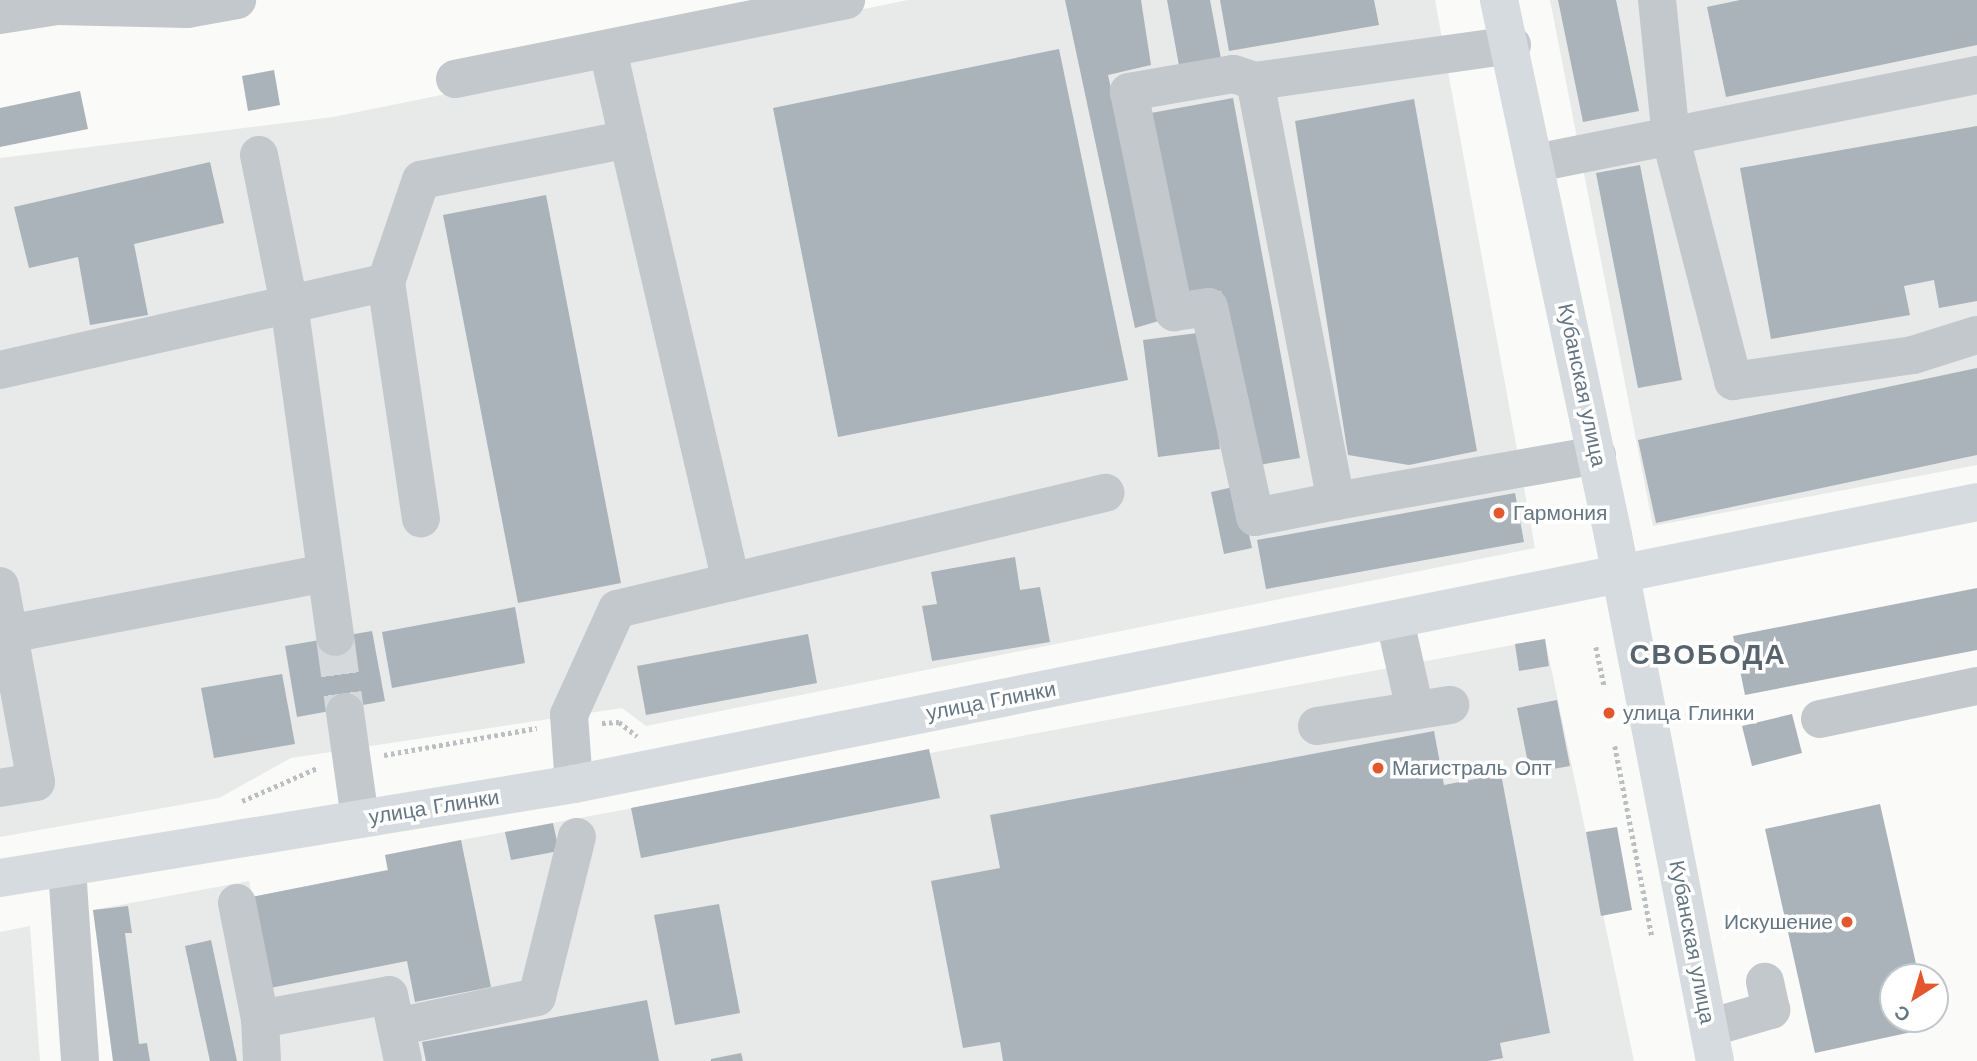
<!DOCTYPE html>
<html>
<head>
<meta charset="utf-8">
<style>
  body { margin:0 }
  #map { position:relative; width:1977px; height:1061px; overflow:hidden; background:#fafaf8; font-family:"Work Sans",sans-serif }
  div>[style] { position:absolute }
  .built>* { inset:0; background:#e8e9e9 }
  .building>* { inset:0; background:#aab3b9 }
  .minor-tunnel>* { height:38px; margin-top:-19px; transform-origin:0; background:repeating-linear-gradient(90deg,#d5d9db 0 38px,transparent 0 57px) }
  .path>* { height:4.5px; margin-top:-2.25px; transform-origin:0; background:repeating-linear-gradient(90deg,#bbbfc2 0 3.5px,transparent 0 7px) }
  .minor>* { height:38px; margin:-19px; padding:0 19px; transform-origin:19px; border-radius:19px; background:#c3c8cc }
  .major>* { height:38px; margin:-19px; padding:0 19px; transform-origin:19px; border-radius:19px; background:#d6dbdf }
  .dots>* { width:19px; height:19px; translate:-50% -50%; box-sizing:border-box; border:4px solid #fff; border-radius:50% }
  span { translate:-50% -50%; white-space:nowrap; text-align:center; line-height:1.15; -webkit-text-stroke:7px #fff; paint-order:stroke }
  .street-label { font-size:21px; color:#657683 }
  .poi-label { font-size:21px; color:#657683 }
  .left { translate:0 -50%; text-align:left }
  .right { translate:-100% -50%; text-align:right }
  .district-label { font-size:28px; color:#57646e; font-weight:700; letter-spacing:2px }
  .north { position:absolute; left:1879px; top:963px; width:70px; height:70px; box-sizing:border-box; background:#fff; border:2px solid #c1c8cd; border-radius:50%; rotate:217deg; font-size:19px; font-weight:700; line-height:28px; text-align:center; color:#657683 }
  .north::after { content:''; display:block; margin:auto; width:24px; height:32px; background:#e4572e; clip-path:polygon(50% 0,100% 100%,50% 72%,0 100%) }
</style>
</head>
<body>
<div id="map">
  <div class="built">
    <i style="clip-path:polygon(908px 0,1435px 0,1535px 548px,646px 726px,622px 708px,291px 758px,219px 798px,0 837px,0 158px,333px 117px)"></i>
    <i style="clip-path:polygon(1550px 0,1977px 0,1977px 465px,1653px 526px)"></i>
    <i style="clip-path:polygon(1545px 639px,1634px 1061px,113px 1061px,93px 910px,249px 881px,252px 897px,387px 870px,385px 855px,461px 840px)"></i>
    <i style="clip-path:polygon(30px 926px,40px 1061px,0 1061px,0 932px)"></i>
  </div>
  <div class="building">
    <i style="clip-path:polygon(1065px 0,1141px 0,1151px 65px,1108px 75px,1162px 320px,1135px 328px)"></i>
    <i style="clip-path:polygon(1167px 0,1210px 0,1222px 64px,1180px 71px)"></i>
    <i style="clip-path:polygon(1220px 0,1374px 0,1379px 25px,1229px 51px)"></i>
    <i style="clip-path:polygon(1558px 0,1616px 0,1639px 111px,1583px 122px)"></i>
    <i style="clip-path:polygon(1740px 0,1977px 0,1977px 45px,1726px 97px,1707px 7px)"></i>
    <i style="clip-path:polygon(1059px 49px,1128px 380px,838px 437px,773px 108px)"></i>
    <i style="clip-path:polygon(274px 70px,280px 105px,248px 111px,242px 76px)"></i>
    <i style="clip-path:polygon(80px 91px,88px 129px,0 147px,0 108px)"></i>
    <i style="clip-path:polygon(1233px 98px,1300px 458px,1253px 466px,1221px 291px,1186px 297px,1151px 113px)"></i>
    <i style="clip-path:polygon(1414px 99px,1477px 451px,1409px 465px,1348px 455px,1295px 121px)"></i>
    <i style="clip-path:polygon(1977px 126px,1977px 301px,1939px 308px,1934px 280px,1904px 286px,1910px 315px,1771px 339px,1740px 168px)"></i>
    <i style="clip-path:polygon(210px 162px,224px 223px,134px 244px,148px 315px,90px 325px,78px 257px,29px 268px,14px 207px)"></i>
    <i style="clip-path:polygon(1640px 165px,1682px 380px,1638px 388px,1596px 173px)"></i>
    <i style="clip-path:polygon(546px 195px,621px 583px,518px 603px,443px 215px)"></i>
    <i style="clip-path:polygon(1205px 332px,1220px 449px,1158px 457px,1143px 340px)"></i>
    <i style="clip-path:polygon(1977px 368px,1977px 455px,1656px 523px,1638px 440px)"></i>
    <i style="clip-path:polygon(1238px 486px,1252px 548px,1224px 554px,1211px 492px)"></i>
    <i style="clip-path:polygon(1515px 493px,1524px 542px,1266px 589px,1257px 540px)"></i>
    <i style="clip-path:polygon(1015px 557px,1020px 590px,1040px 587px,1050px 642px,932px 661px,922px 606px,937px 604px,931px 572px)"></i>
    <i style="clip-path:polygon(1977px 588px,1977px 650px,1745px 695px,1733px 636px)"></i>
    <i style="clip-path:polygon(515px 607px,525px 663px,392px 688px,382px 632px)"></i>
    <i style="clip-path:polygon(372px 631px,385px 701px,297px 717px,285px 646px)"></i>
    <i style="clip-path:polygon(808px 634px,817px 683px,646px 715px,637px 666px)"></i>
    <i style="clip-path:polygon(1545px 639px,1549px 666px,1519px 671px,1515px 644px)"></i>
    <i style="clip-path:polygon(282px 674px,295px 744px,214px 758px,201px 688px)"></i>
    <i style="clip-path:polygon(1557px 700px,1570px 766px,1530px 773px,1517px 708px)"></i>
    <i style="clip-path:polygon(1792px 714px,1802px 753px,1752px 766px,1742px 726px)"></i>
    <i style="clip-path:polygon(1434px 731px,1444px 785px,1501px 774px,1550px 1033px,1500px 1043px,1503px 1058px,1488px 1061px,1003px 1061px,1000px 1042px,963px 1048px,931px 881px,1000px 868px,990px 815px)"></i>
    <i style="clip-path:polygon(929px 749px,940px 798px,641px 858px,631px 808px)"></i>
    <i style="clip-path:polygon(1880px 804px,1919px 977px,1893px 977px,1893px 1019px,1928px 1019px,1930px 1028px,1815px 1053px,1765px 829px)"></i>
    <i style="clip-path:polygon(553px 823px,559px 851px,511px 860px,505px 832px)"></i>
    <i style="clip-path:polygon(1617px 827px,1632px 910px,1601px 916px,1586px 832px)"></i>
    <i style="clip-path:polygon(461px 840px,491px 987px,415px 1002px,407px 961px,270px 988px,252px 897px,388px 870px,385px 855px)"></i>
    <i style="clip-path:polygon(719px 904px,740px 1013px,675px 1025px,654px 915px)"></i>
    <i style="clip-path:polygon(128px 906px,132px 933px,125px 933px,139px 1044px,147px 1043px,150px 1061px,113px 1061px,93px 910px)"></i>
    <i style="clip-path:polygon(211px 940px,237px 1061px,210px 1061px,185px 946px)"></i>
    <i style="clip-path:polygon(647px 1000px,659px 1061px,426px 1061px,422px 1042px)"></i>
    <i style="clip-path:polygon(741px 1053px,743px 1061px,711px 1061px,711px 1059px)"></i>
  </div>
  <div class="minor-tunnel">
    <i style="left:335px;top:637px;width:76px;rotate:82.4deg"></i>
  </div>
  <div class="path">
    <i style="left:1596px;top:647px;width:40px;rotate:78deg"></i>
    <i style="left:602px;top:723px;width:17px;rotate:-3deg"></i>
    <i style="left:619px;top:722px;width:23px;rotate:38deg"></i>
    <i style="left:1615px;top:746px;width:195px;rotate:79deg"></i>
    <i style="left:384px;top:755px;width:155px;rotate:-10deg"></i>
    <i style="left:242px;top:801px;width:82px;rotate:-23.7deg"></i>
  </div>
  <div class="minor">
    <i style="left:1657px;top:0;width:140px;rotate:84.2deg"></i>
    <i style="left:1671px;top:139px;width:250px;rotate:75.6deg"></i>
    <i style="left:1733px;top:381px;width:182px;rotate:-8.2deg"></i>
    <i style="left:1913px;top:355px;width:67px;rotate:-17.4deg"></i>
    <i style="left:0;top:15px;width:58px;rotate:-9deg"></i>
    <i style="left:57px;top:6px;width:130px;rotate:1.3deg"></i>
    <i style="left:187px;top:9px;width:51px;rotate:-10.2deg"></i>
    <i style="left:1512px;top:45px;width:260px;rotate:172deg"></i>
    <i style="left:1255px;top:81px;width:428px;rotate:79.1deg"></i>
    <i style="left:1336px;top:501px;width:265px;rotate:-10deg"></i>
    <i style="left:608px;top:50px;width:91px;rotate:77.3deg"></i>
    <i style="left:455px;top:79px;width:399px;rotate:-11.4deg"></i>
    <i style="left:1255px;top:81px;width:23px;rotate:-162deg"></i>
    <i style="left:1233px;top:74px;width:106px;rotate:170.2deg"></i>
    <i style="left:1129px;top:92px;width:225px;rotate:78.4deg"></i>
    <i style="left:1174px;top:312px;width:35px;rotate:-8deg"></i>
    <i style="left:1209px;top:307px;width:215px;rotate:77.6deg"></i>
    <i style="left:1255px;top:517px;width:83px;rotate:-11.2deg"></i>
    <i style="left:259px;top:155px;width:152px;rotate:78.6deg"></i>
    <i style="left:289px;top:304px;width:336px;rotate:82.1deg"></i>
    <i style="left:1536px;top:163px;width:450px;rotate:-11.3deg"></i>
    <i style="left:386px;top:282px;width:239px;rotate:81.6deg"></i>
    <i style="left:0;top:370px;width:396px;rotate:-12.8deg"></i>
    <i style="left:386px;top:282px;width:108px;rotate:-71.1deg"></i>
    <i style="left:421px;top:180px;width:211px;rotate:-11.2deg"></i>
    <i style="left:628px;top:139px;width:455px;rotate:76.9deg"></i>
    <i style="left:731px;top:582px;width:117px;rotate:166.7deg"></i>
    <i style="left:617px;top:609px;width:116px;rotate:114.4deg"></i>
    <i style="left:569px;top:715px;width:69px;rotate:85.9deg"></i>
    <i style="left:731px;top:582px;width:385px;rotate:-13.4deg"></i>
    <i style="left:0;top:586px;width:199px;rotate:79.6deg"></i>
    <i style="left:36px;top:782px;width:36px;rotate:171deg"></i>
    <i style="left:1395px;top:621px;width:91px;rotate:77.3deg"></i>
    <i style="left:9px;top:634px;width:323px;rotate:-10.9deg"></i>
    <i style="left:345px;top:712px;width:108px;rotate:82deg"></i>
    <i style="left:1820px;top:719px;width:160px;rotate:-11.9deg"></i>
    <i style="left:1317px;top:726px;width:135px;rotate:-9deg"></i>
    <i style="left:67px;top:869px;width:192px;rotate:86.1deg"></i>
    <i style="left:237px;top:903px;width:118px;rotate:78.8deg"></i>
    <i style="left:260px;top:1019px;width:131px;rotate:-10.5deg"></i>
    <i style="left:389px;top:995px;width:67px;rotate:78deg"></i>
    <i style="left:260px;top:1019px;width:42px;rotate:87.3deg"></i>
    <i style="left:396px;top:1027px;width:144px;rotate:-12deg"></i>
    <i style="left:537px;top:997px;width:165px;rotate:-76deg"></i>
    <i style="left:1709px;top:1028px;width:65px;rotate:-16.2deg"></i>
    <i style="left:1771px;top:1010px;width:29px;rotate:-102deg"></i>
  </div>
  <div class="major">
    <i style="left:1499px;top:0;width:547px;rotate:77.97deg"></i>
    <i style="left:1613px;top:535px;width:536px;rotate:79.03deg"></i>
    <i style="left:0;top:878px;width:582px;rotate:-9.3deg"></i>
    <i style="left:574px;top:784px;width:1431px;rotate:-11.36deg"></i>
  </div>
  <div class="dots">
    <i style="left:1499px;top:513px;background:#e4572e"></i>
    <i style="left:1609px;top:713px;background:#e4572e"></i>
    <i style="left:1378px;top:768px;background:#e4572e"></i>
    <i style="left:1847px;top:922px;background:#e4572e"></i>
  </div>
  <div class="street-label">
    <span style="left:1582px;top:385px;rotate:78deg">Кубанская улица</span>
    <span style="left:991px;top:701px;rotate:-11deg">улица Глинки</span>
    <span style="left:434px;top:807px;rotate:-9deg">улица Глинки</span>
    <span style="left:1692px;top:942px;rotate:79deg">Кубанская улица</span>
  </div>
  <div class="poi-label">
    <span class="left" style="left:1513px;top:513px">Гармония</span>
    <span class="left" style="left:1623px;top:713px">улица Глинки</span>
    <span class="left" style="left:1392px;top:768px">Магистраль Опт</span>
    <span class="right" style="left:1833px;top:922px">Искушение</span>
  </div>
  <div class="district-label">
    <span style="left:1708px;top:655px">СВОБОДА</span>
  </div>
  <div class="north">С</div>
</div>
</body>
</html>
